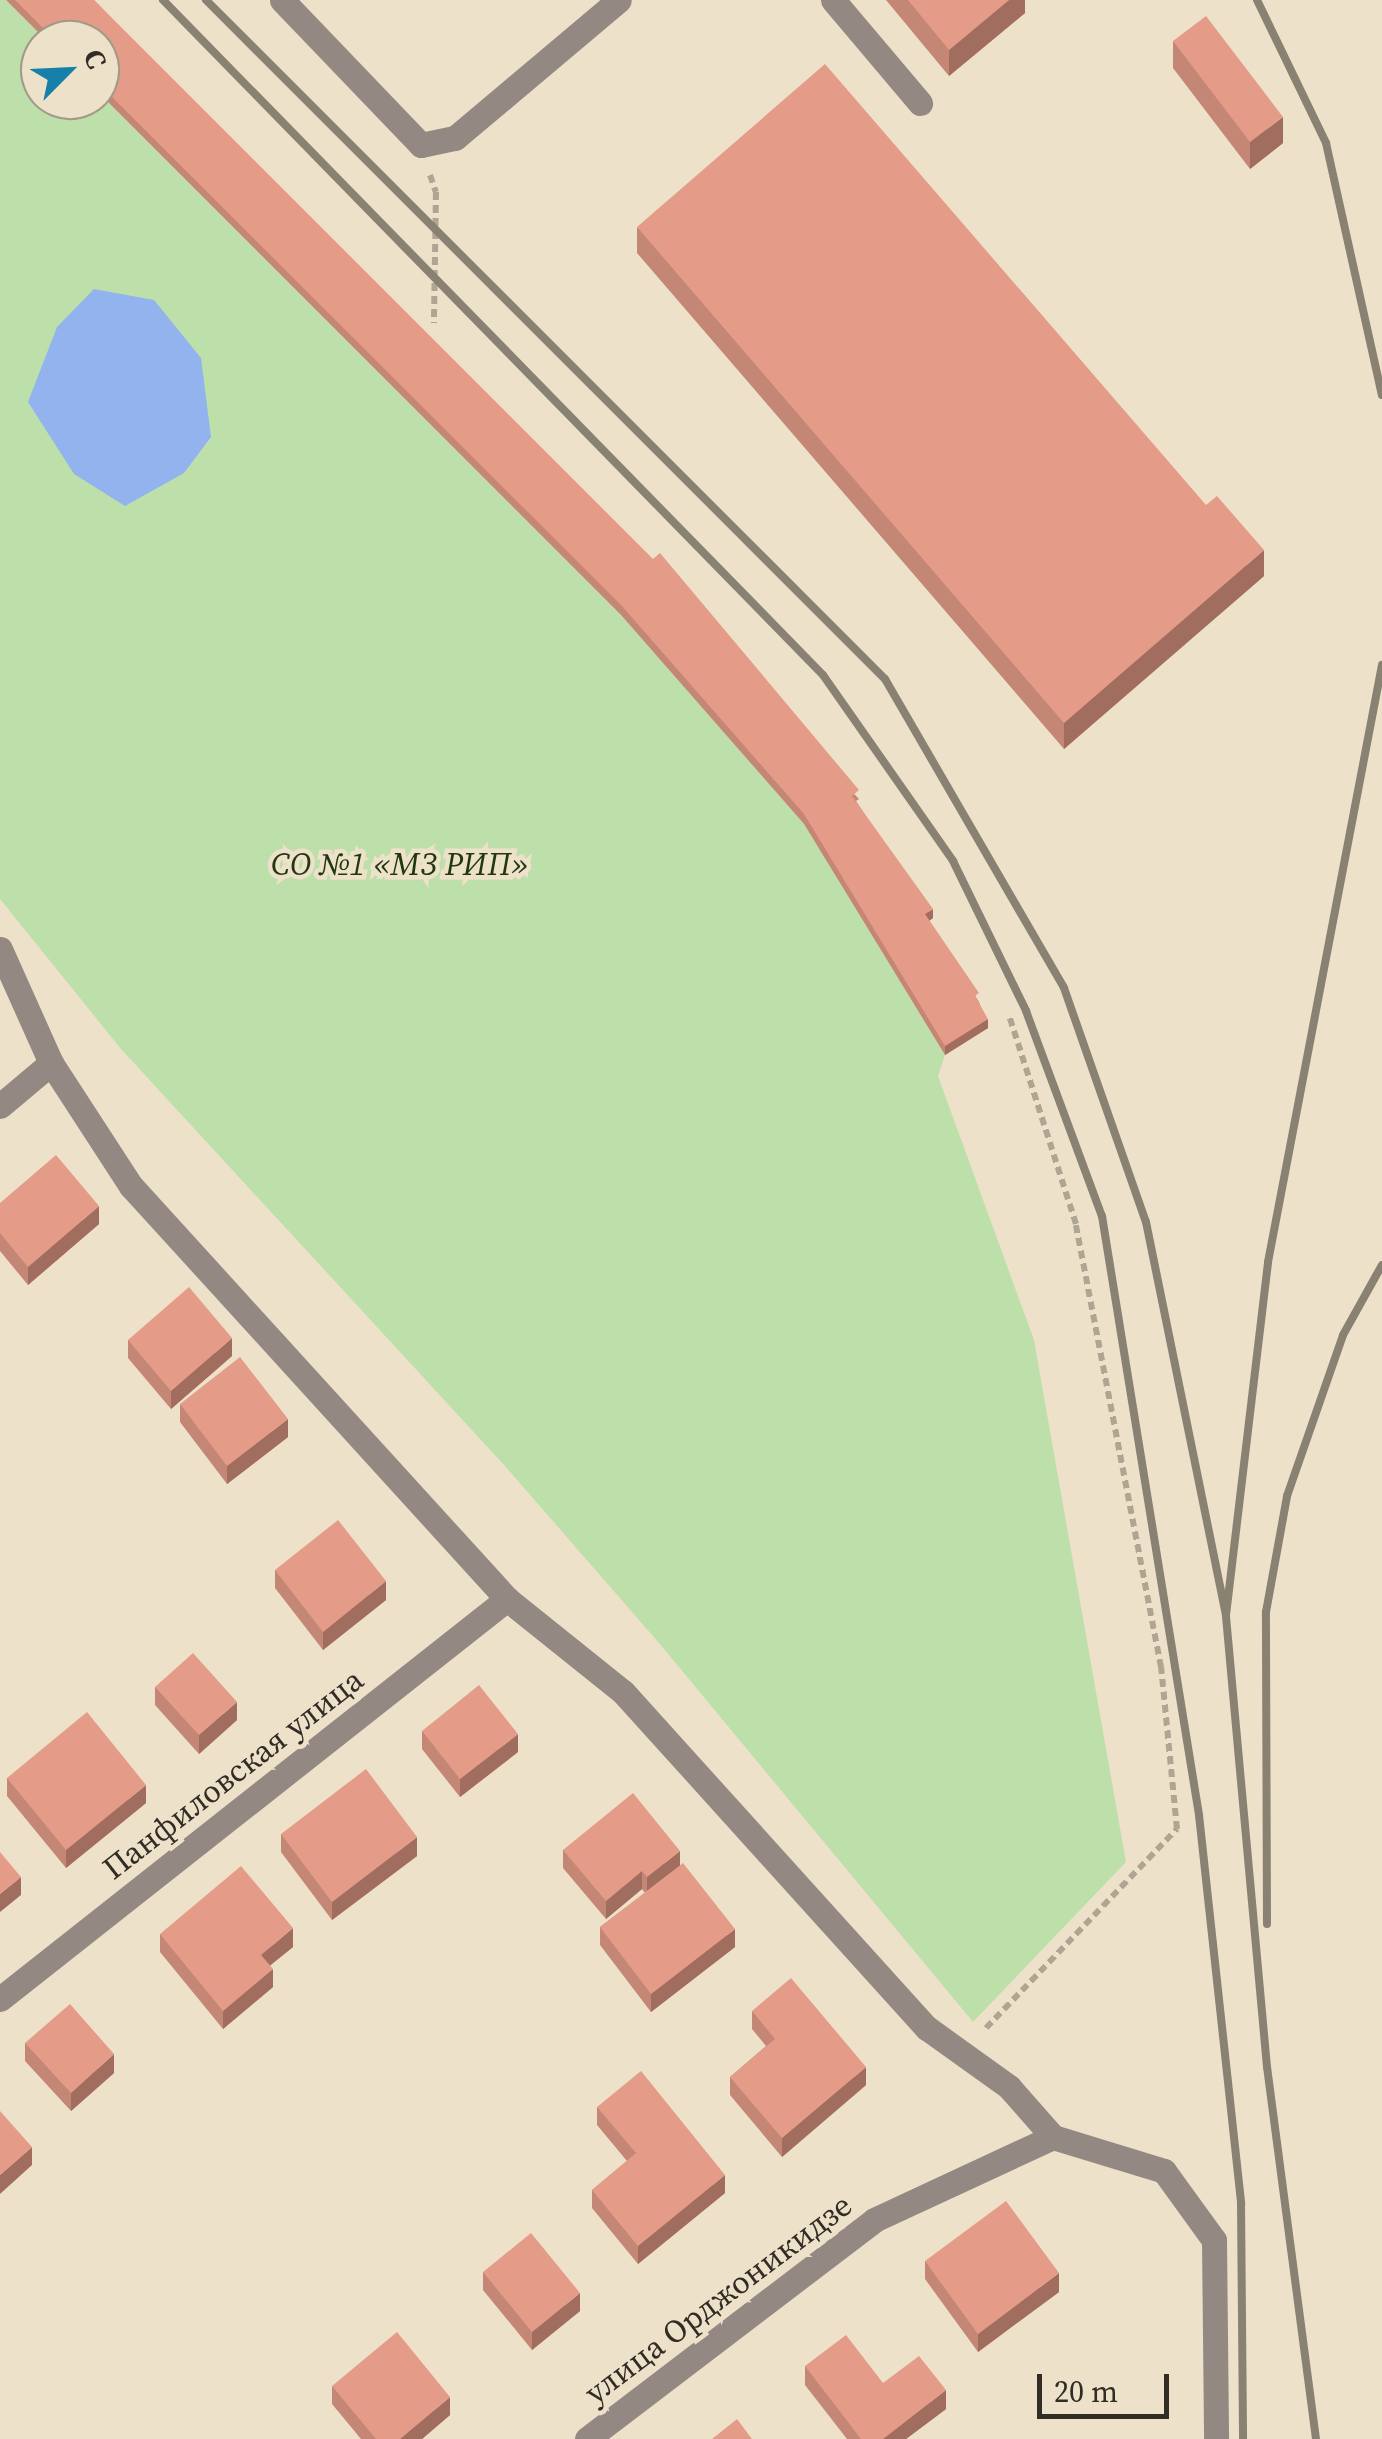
<!DOCTYPE html>
<html>
<head>
<meta charset="utf-8">
<style>
  body { margin:0 }
  #map { position:relative; width:1382px; height:2439px; overflow:hidden; background:#eee1ca; font-family:"Source Serif 4",serif }
  div>[style] { position:absolute }
  .green>* { inset:0; background:#bde0aa }
  .water>* { inset:0; background:#92b3ed }
  .path>* { height:6px; margin-top:-3px; transform-origin:0; background:repeating-linear-gradient(90deg,#afa593 0 8px,transparent 0 13px) }
  .minor>* { height:25px; margin:-12.5px; padding:0 12.5px; transform-origin:12.5px; border-radius:12.5px; background:#938982 }
  .rail>* { height:8px; margin:-4px; padding:0 4px; transform-origin:4px; border-radius:4px; background:#898172 }
  .wall>* { inset:0; background:#c48675 }
  .shaded-wall>* { inset:0; background:#a06d5f }
  .building>* { inset:0; background:#e49c88 }
  span { translate:-50% -50%; white-space:nowrap; text-align:center; line-height:1.15; -webkit-text-stroke:9px #eee1ca; paint-order:stroke }
  .park-label { font-size:32px; color:#1f380e; font-style:italic }
  .street-label { font-size:32px; color:#312c24 }
  .north { position:absolute; left:20px; top:20px; width:100px; height:100px; box-sizing:border-box; background:#eee1ca; border:2px solid #a29988; border-radius:50%; rotate:66deg; font-size:28px; font-weight:700; line-height:40px; text-align:center; color:#312c24 }
  .north::after { content:''; display:block; margin:auto; width:35px; height:45px; background:#1780a9; clip-path:polygon(50% 0,100% 100%,50% 72%,0 100%) }
  .scale { position:absolute; left:1037px; top:2374px; width:132px; height:45px; box-sizing:border-box; border:5px solid #312c24; border-top:0; padding-left:12px; font-size:30px; line-height:35px; white-space:nowrap; color:#312c24; -webkit-text-stroke:8px #eee1ca; paint-order:stroke }
</style>
</head>
<body>
<div id="map">
  <div class="green">
    <i style="clip-path:polygon(0 0,6px 0,46px 40px,40px 40px,40px 100px,100px 100px,100px 94px,621px 615px,804px 824px,945px 1055px,938px 1076px,1034px 1340px,1126px 1862px,973px 2022px,659px 1643px,504px 1465px,121px 1049px,0 899px)"></i>
  </div>
  <div class="water">
    <i style="clip-path:polygon(94px 289px,154px 300px,201px 358px,211px 437px,184px 473px,125px 506px,74px 474px,28px 402px,57px 327px)"></i>
  </div>
  <div class="path">
    <i style="left:430px;top:175px;width:18px;rotate:71deg"></i>
    <i style="left:436px;top:192px;width:131px;rotate:90.9deg"></i>
    <i style="left:986px;top:2028px;width:276px;rotate:-46.2deg"></i>
    <i style="left:1177px;top:1829px;width:163px;rotate:-95.6deg"></i>
    <i style="left:1161px;top:1667px;width:451px;rotate:-100.9deg"></i>
    <i style="left:1076px;top:1224px;width:219px;rotate:-107.8deg"></i>
  </div>
  <div class="minor">
    <i style="left:282px;top:0;width:201px;rotate:46.2deg"></i>
    <i style="left:421px;top:145px;width:35px;rotate:-12deg"></i>
    <i style="left:455px;top:138px;width:214px;rotate:-40.1deg"></i>
    <i style="left:833px;top:0;width:135px;rotate:49.8deg"></i>
    <i style="left:0;top:949px;width:125px;rotate:65.9deg"></i>
    <i style="left:51px;top:1063px;width:147px;rotate:57deg"></i>
    <i style="left:131px;top:1186px;width:559px;rotate:47.68deg"></i>
    <i style="left:507px;top:1599px;width:149px;rotate:38.7deg"></i>
    <i style="left:623px;top:1692px;width:453px;rotate:47.9deg"></i>
    <i style="left:927px;top:2028px;width:101px;rotate:35.7deg"></i>
    <i style="left:1009px;top:2087px;width:67px;rotate:48.7deg"></i>
    <i style="left:1053px;top:2137px;width:116px;rotate:17deg"></i>
    <i style="left:1164px;top:2171px;width:85px;rotate:54.1deg"></i>
    <i style="left:1214px;top:2240px;width:199px;rotate:89.4deg"></i>
    <i style="left:0;top:1106px;width:67px;rotate:-40.1deg"></i>
    <i style="left:0;top:1999px;width:646px;rotate:-38.27deg"></i>
    <i style="left:587px;top:2439px;width:361px;rotate:-37.3deg"></i>
    <i style="left:874px;top:2220px;width:197px;rotate:-24.9deg"></i>
  </div>
  <div class="rail">
    <i style="left:163px;top:0;width:944px;rotate:45.64deg"></i>
    <i style="left:823px;top:675px;width:227px;rotate:55deg"></i>
    <i style="left:953px;top:861px;width:167px;rotate:64deg"></i>
    <i style="left:1026px;top:1011px;width:219px;rotate:69.7deg"></i>
    <i style="left:1102px;top:1216px;width:607px;rotate:80.8deg"></i>
    <i style="left:1199px;top:1815px;width:391px;rotate:83.8deg"></i>
    <i style="left:1241px;top:2204px;width:235px;rotate:89.5deg"></i>
    <i style="left:206px;top:0;width:960px;rotate:45deg"></i>
    <i style="left:885px;top:679px;width:357px;rotate:59.9deg"></i>
    <i style="left:1064px;top:988px;width:248px;rotate:70.7deg"></i>
    <i style="left:1146px;top:1222px;width:401px;rotate:78.5deg"></i>
    <i style="left:1257px;top:0;width:159px;rotate:64.2deg"></i>
    <i style="left:1326px;top:143px;width:258px;rotate:77.5deg"></i>
    <i style="left:1267px;top:1924px;width:312px;rotate:-90.2deg"></i>
    <i style="left:1266px;top:1612px;width:118px;rotate:-79.7deg"></i>
    <i style="left:1287px;top:1496px;width:170px;rotate:-70.8deg"></i>
    <i style="left:1343px;top:1335px;width:80px;rotate:-60.9deg"></i>
    <i style="left:1316px;top:2439px;width:375px;rotate:-97.5deg"></i>
    <i style="left:1267px;top:2067px;width:454px;rotate:-95.2deg"></i>
    <i style="left:1226px;top:1615px;width:355px;rotate:-83.2deg"></i>
    <i style="left:1268px;top:1262px;width:608px;rotate:-79.19deg"></i>
  </div>
  <div class="wall">
    <i style="clip-path:polygon(6px 0,94px 0,859px 799px,856px 801px,933px 918px,929px 921px,979px 1002px,988px 1028px,945px 1055px,804px 824px,621px 615px,100px 94px,100px 40px,46px 40px)"></i>
    <i style="clip-path:polygon(886px 0,1025px 0,1025px 13px,949px 76px)"></i>
    <i style="clip-path:polygon(1173px 41px,1283px 143px,1250px 169px,1173px 68px)"></i>
    <i style="clip-path:polygon(637px 227px,1264px 576px,1064px 749px,637px 253px)"></i>
    <i style="clip-path:polygon(0 1203px,99px 1224px,28px 1285px,0 1251px)"></i>
    <i style="clip-path:polygon(128px 1340px,232px 1356px,171px 1409px,128px 1358px)"></i>
    <i style="clip-path:polygon(180px 1404px,288px 1437px,227px 1484px,180px 1422px)"></i>
    <i style="clip-path:polygon(275px 1570px,386px 1600px,323px 1650px,275px 1588px)"></i>
    <i style="clip-path:polygon(155px 1687px,237px 1720px,199px 1754px,155px 1705px)"></i>
    <i style="clip-path:polygon(422px 1731px,518px 1752px,460px 1797px,422px 1749px)"></i>
    <i style="clip-path:polygon(7px 1778px,146px 1803px,66px 1868px,7px 1796px)"></i>
    <i style="clip-path:polygon(281px 1834px,417px 1856px,332px 1920px,281px 1852px)"></i>
    <i style="clip-path:polygon(563px 1850px,680px 1866px,735px 1947px,651px 2012px,600px 1945px,600px 1927px,645px 1893px,642px 1889px,606px 1919px,563px 1868px)"></i>
    <i style="clip-path:polygon(160px 1934px,293px 1947px,270px 1965px,273px 1987px,223px 2029px,160px 1952px)"></i>
    <i style="clip-path:polygon(752px 2011px,866px 2085px,782px 2157px,730px 2095px,730px 2077px,766px 2046px,752px 2029px)"></i>
    <i style="clip-path:polygon(25px 2043px,114px 2073px,71px 2111px,25px 2061px)"></i>
    <i style="clip-path:polygon(597px 2107px,725px 2193px,638px 2264px,592px 2208px,592px 2190px,627px 2161px,597px 2125px)"></i>
    <i style="clip-path:polygon(925px 2261px,1059px 2292px,978px 2352px,925px 2279px)"></i>
    <i style="clip-path:polygon(483px 2272px,580px 2311px,532px 2350px,483px 2290px)"></i>
    <i style="clip-path:polygon(805px 2366px,883px 2383px,946px 2409px,906px 2439px,847px 2439px,805px 2385px)"></i>
    <i style="clip-path:polygon(332px 2386px,450px 2415px,422px 2439px,361px 2439px,332px 2404px)"></i>
  </div>
  <div class="shaded-wall">
    <i style="clip-path:polygon(1009px 0,1025px 0,1025px 13px,949px 76px,949px 50px)"></i>
    <i style="clip-path:polygon(1283px 117px,1283px 143px,1250px 169px,1250px 142px)"></i>
    <i style="clip-path:polygon(1264px 550px,1264px 576px,1064px 749px,1064px 723px)"></i>
    <i style="clip-path:polygon(933px 909px,933px 918px,925px 924px,925px 914px)"></i>
    <i style="clip-path:polygon(988px 1019px,988px 1028px,945px 1055px,945px 1046px)"></i>
    <i style="clip-path:polygon(99px 1206px,99px 1224px,28px 1285px,28px 1267px)"></i>
    <i style="clip-path:polygon(232px 1338px,232px 1356px,171px 1409px,171px 1391px)"></i>
    <i style="clip-path:polygon(288px 1419px,288px 1437px,227px 1484px,227px 1466px)"></i>
    <i style="clip-path:polygon(386px 1581px,386px 1600px,323px 1650px,323px 1632px)"></i>
    <i style="clip-path:polygon(237px 1702px,237px 1720px,199px 1754px,199px 1735px)"></i>
    <i style="clip-path:polygon(518px 1734px,518px 1752px,460px 1797px,460px 1779px)"></i>
    <i style="clip-path:polygon(146px 1785px,146px 1803px,66px 1868px,66px 1850px)"></i>
    <i style="clip-path:polygon(417px 1837px,417px 1856px,332px 1920px,332px 1902px)"></i>
    <i style="clip-path:polygon(680px 1851px,680px 1869px,647px 1896px,647px 1877px)"></i>
    <i style="clip-path:polygon(642px 1871px,642px 1889px,606px 1919px,606px 1901px)"></i>
    <i style="clip-path:polygon(21px 1877px,21px 1895px,0 1912px,0 1894px)"></i>
    <i style="clip-path:polygon(293px 1928px,293px 1947px,261px 1973px,261px 1955px)"></i>
    <i style="clip-path:polygon(735px 1929px,735px 1947px,651px 2012px,651px 1994px)"></i>
    <i style="clip-path:polygon(273px 1969px,273px 1987px,223px 2029px,223px 2011px)"></i>
    <i style="clip-path:polygon(114px 2054px,114px 2073px,71px 2111px,71px 2093px)"></i>
    <i style="clip-path:polygon(866px 2067px,866px 2085px,782px 2157px,782px 2138px)"></i>
    <i style="clip-path:polygon(32px 2147px,32px 2165px,0 2194px,0 2175px)"></i>
    <i style="clip-path:polygon(725px 2175px,725px 2193px,638px 2264px,638px 2246px)"></i>
    <i style="clip-path:polygon(1059px 2273px,1059px 2292px,978px 2352px,978px 2334px)"></i>
    <i style="clip-path:polygon(580px 2293px,580px 2311px,532px 2350px,532px 2332px)"></i>
    <i style="clip-path:polygon(946px 2390px,946px 2409px,906px 2439px,883px 2439px)"></i>
    <i style="clip-path:polygon(450px 2397px,450px 2415px,422px 2439px,400px 2439px)"></i>
  </div>
  <div class="building">
    <i style="clip-path:polygon(15px 0,94px 0,653px 559px,660px 553px,859px 790px,852px 796px,933px 909px,925px 914px,979px 993px,975px 996px,988px 1019px,945px 1046px,804px 814px,621px 605px,100px 85px,100px 40px,55px 40px)"></i>
    <i style="clip-path:polygon(908px 0,1009px 0,949px 50px)"></i>
    <i style="clip-path:polygon(1206px 16px,1283px 117px,1250px 142px,1173px 41px)"></i>
    <i style="clip-path:polygon(825px 64px,1206px 505px,1217px 496px,1264px 550px,1064px 723px,637px 227px)"></i>
    <i style="clip-path:polygon(56px 1155px,99px 1206px,28px 1267px,0 1233px,0 1203px)"></i>
    <i style="clip-path:polygon(189px 1287px,232px 1338px,171px 1391px,128px 1340px)"></i>
    <i style="clip-path:polygon(240px 1357px,288px 1419px,227px 1466px,180px 1404px)"></i>
    <i style="clip-path:polygon(338px 1520px,386px 1581px,323px 1632px,275px 1570px)"></i>
    <i style="clip-path:polygon(193px 1653px,237px 1702px,199px 1735px,155px 1687px)"></i>
    <i style="clip-path:polygon(479px 1685px,518px 1734px,460px 1779px,422px 1731px)"></i>
    <i style="clip-path:polygon(87px 1712px,146px 1785px,66px 1850px,7px 1778px)"></i>
    <i style="clip-path:polygon(366px 1769px,417px 1837px,332px 1902px,281px 1834px)"></i>
    <i style="clip-path:polygon(633px 1793px,680px 1851px,647px 1877px,642px 1871px,606px 1901px,563px 1850px)"></i>
    <i style="clip-path:polygon(0 1852px,21px 1877px,0 1894px)"></i>
    <i style="clip-path:polygon(683px 1863px,735px 1929px,651px 1994px,600px 1927px)"></i>
    <i style="clip-path:polygon(241px 1866px,293px 1928px,261px 1955px,273px 1969px,223px 2011px,160px 1934px)"></i>
    <i style="clip-path:polygon(791px 1978px,866px 2067px,782px 2138px,730px 2077px,775px 2039px,752px 2011px)"></i>
    <i style="clip-path:polygon(70px 2004px,114px 2054px,71px 2093px,25px 2043px)"></i>
    <i style="clip-path:polygon(641px 2071px,725px 2175px,638px 2246px,592px 2190px,636px 2153px,597px 2107px)"></i>
    <i style="clip-path:polygon(0 2111px,32px 2147px,0 2175px)"></i>
    <i style="clip-path:polygon(1006px 2201px,1059px 2273px,978px 2334px,925px 2261px)"></i>
    <i style="clip-path:polygon(531px 2233px,580px 2293px,532px 2332px,483px 2272px)"></i>
    <i style="clip-path:polygon(397px 2332px,450px 2397px,400px 2439px,376px 2439px,332px 2386px)"></i>
    <i style="clip-path:polygon(846px 2335px,883px 2383px,919px 2356px,946px 2390px,883px 2439px,861px 2439px,805px 2366px)"></i>
    <i style="clip-path:polygon(737px 2419px,752px 2439px,712px 2439px)"></i>
  </div>
  <div class="park-label">
    <span style="left:400px;top:864px">СО №1 «МЗ РИП»</span>
  </div>
  <div class="street-label">
    <span style="left:233px;top:1774px;rotate:-38deg">Панфиловская улица</span>
    <span style="left:718px;top:2299px;rotate:-37deg">улица Орджоникидзе</span>
  </div>
  <div class="north">С</div>
  <div class="scale">20 m</div>
</div>
</body>
</html>
